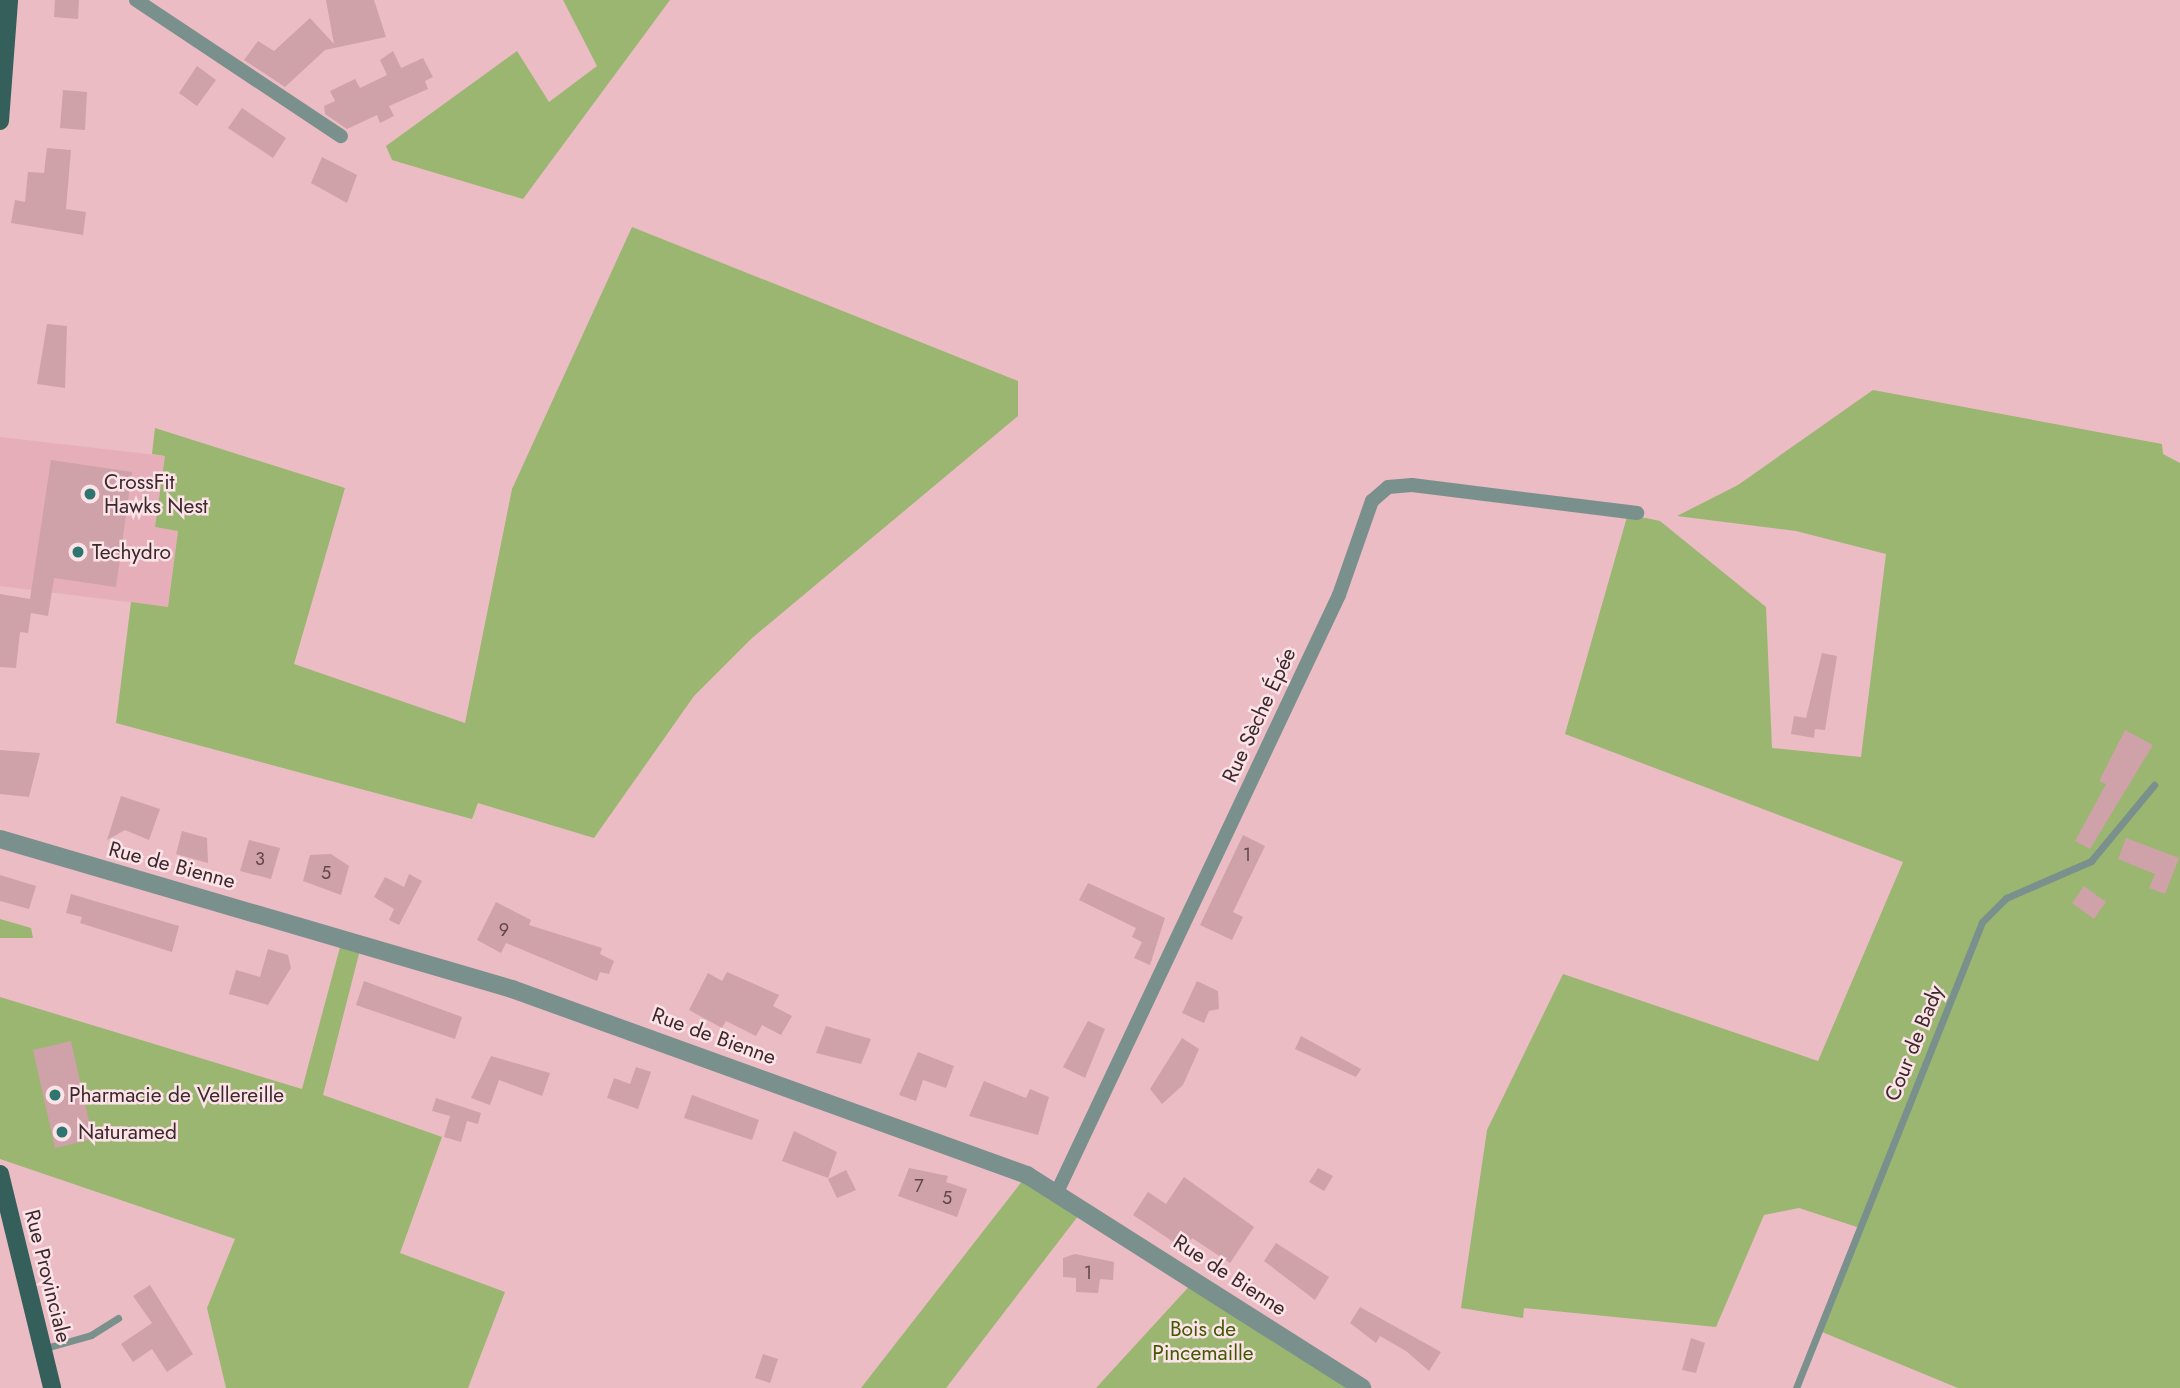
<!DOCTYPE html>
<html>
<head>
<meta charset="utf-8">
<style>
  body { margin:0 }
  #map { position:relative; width:2180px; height:1388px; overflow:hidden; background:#ebbcc4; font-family:Jost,sans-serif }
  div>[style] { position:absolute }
  .built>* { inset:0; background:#e5aeb8 }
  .green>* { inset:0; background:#9ab671 }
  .building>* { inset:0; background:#cfa1a9 }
  .service>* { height:7px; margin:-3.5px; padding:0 3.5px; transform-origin:3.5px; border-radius:3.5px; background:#7a908d }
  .minor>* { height:14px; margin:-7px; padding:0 7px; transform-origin:7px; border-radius:7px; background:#7a908d }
  .tertiary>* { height:18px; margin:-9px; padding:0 9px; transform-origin:9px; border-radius:9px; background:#7a908d }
  .primary>* { height:18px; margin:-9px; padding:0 9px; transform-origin:9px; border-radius:9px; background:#355f5a }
  .dots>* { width:19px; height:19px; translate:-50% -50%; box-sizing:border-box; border:4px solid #fce3e8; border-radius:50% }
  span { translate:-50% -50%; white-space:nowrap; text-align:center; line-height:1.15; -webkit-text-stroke:5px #fce3e8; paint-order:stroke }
  .number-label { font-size:18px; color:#60474b }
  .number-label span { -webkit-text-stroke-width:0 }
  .poi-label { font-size:21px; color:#3b292c }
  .left { translate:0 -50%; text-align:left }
  .street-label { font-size:21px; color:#3b292c }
  .park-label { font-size:21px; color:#415a01 }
</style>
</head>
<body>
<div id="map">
  <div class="built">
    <i style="clip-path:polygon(0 437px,165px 456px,155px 527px,178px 530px,168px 607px,0 586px)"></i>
  </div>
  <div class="green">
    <i style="clip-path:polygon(563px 0,670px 0,523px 199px,392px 160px,386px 146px,517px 51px,549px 102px,597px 66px)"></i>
    <i style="clip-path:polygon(632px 227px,1018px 381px,1018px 416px,752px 638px,694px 696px,594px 838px,478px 803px,472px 819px,116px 723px,131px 602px,168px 607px,178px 531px,155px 527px,165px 456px,152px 454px,155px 428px,345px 488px,294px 664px,465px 723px,512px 489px)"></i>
    <i style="clip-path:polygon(1873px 390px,2162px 444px,2163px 454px,2180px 463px,2180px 1388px,1958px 1388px,1822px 1332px,1863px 1229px,1799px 1208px,1764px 1215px,1716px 1327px,1524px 1308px,1523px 1318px,1461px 1308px,1487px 1130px,1563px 974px,1818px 1061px,1903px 862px,1565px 734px,1627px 517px,1646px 518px,1660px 521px,1766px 607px,1772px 748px,1861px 757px,1886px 554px,1796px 531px,1677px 516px,1738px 485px)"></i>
    <i style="clip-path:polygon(0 919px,31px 928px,33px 938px,0 938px)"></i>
    <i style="clip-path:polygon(343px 936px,362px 942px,323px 1095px,442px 1137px,400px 1253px,505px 1292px,468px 1388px,226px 1388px,207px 1308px,235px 1239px,0 1159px,0 997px,302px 1089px)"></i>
    <i style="clip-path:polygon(1027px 1175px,1085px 1207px,946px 1388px,861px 1388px)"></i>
    <i style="clip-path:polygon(1195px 1280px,1362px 1388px,1096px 1388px)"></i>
  </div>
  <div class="building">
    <i style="clip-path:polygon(55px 0,79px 0,78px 19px,54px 17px)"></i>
    <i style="clip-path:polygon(326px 0,374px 0,386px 37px,325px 50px,285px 87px,244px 60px,258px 41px,274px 51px,310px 18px,334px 44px)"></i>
    <i style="clip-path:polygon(393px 51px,401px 68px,423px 58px,433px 77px,425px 81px,428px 89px,389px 106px,394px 116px,380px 123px,377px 115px,347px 129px,325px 114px,324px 106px,335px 101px,330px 91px,355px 79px,360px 88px,387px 75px,380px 60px)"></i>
    <i style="clip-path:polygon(197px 66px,216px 80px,197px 106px,179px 93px)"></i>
    <i style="clip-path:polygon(63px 90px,87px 92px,85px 130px,60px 128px)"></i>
    <i style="clip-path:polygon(242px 108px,286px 138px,273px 158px,228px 128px)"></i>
    <i style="clip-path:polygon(47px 148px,71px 150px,66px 209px,86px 212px,83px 235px,11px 223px,15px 200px,25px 202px,28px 172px,44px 173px)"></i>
    <i style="clip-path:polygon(322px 157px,357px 175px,347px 203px,311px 183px)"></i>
    <i style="clip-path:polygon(47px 324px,67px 326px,65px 388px,37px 384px)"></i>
    <i style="clip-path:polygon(51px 460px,132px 472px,116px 587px,54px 578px,48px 616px,31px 613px,28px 633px,20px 632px,16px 668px,0 667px,0 594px,30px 599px)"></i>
    <i style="clip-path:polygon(1822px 653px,1837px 656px,1825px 730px,1815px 729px,1814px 738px,1791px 734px,1794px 716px,1806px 718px)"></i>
    <i style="clip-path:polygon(2125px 730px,2153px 745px,2090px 849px,2075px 841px,2106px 784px,2099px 781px)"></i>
    <i style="clip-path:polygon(0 750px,40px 753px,29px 797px,0 794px)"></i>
    <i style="clip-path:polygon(121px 796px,160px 809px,149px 840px,125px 830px,107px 840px)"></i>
    <i style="clip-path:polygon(182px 831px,207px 838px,208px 863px,176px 854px)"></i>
    <i style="clip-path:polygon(1243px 835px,1265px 846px,1233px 912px,1243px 917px,1232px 940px,1200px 925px)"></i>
    <i style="clip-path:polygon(2126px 838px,2179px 858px,2165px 894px,2149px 888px,2155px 874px,2118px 859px)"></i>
    <i style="clip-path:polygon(249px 840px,280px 848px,271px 879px,240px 871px)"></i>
    <i style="clip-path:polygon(331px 854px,349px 866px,341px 895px,303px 881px,310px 855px)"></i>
    <i style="clip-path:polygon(409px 874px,422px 881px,399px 925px,389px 920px,394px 909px,374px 897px,385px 877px,404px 887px)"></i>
    <i style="clip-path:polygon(0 875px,36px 886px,29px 909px,0 901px)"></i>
    <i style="clip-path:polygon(1088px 883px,1165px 918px,1150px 965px,1134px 958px,1142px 942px,1132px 937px,1136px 928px,1079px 900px)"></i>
    <i style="clip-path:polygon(2084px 886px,2106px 902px,2094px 919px,2072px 903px)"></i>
    <i style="clip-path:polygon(71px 894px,179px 926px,172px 952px,80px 923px,82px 917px,66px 913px)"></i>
    <i style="clip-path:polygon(496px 902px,531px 920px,529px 925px,602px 948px,600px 954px,614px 961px,609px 974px,600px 972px,597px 981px,506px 943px,501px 953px,477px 940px)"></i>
    <i style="clip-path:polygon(268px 949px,288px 955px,291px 968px,268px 1005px,229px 994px,236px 970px,260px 977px)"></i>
    <i style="clip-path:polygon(727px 972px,779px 995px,773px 1006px,792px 1016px,781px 1035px,762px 1025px,756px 1036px,726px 1021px,722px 1028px,689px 1010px,708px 973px,722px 981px)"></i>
    <i style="clip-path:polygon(364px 981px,462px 1017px,455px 1039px,356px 1005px)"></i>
    <i style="clip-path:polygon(1197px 981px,1218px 991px,1219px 1009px,1209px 1011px,1204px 1023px,1182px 1013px)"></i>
    <i style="clip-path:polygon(1088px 1021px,1105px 1029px,1085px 1078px,1063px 1067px)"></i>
    <i style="clip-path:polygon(826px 1026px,871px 1039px,861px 1064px,816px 1053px)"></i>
    <i style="clip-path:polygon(1301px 1036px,1361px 1069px,1356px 1077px,1295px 1049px)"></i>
    <i style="clip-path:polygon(1182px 1038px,1199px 1049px,1183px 1085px,1162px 1104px,1150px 1089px)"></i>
    <i style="clip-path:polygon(71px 1041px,93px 1139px,55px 1148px,33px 1050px)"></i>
    <i style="clip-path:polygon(918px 1052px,954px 1066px,946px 1088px,923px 1080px,916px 1101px,899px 1095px)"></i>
    <i style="clip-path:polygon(491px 1056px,550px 1073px,542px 1096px,499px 1080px,490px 1105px,471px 1098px)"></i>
    <i style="clip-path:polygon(636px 1067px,651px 1072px,638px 1109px,607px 1098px,614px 1078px,630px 1084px)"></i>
    <i style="clip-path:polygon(984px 1081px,1026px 1098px,1030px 1089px,1049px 1097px,1038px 1135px,969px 1116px)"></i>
    <i style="clip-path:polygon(692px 1095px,759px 1120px,752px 1140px,684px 1118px)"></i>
    <i style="clip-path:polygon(436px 1098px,481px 1113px,478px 1124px,467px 1121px,461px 1142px,444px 1137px,450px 1116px,432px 1111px)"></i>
    <i style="clip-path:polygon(794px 1131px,837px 1152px,828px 1178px,782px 1161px)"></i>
    <i style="clip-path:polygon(909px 1168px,948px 1176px,946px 1182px,967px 1189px,957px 1217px,898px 1196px)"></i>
    <i style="clip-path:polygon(1318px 1168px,1333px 1176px,1324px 1191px,1309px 1182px)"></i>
    <i style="clip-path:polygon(846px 1170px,856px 1190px,837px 1198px,828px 1179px)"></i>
    <i style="clip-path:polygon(1184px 1177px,1254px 1227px,1230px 1263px,1192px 1238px,1184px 1249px,1133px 1215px,1148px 1192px,1166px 1204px)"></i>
    <i style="clip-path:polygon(1276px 1243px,1329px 1277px,1315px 1300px,1264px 1261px)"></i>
    <i style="clip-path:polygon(1075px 1254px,1114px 1262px,1113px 1280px,1100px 1279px,1098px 1293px,1076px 1292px,1076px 1278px,1063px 1277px,1063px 1258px)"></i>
    <i style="clip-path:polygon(150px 1285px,193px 1354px,167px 1372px,152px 1349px,133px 1362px,121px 1344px,152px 1323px,133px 1296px)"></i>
    <i style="clip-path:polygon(1360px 1307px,1441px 1352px,1429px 1371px,1406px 1351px,1380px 1336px,1376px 1343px,1350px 1323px)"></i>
    <i style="clip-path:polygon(1691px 1338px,1705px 1343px,1696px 1373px,1682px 1370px)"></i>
    <i style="clip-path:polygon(763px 1354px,778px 1359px,770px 1383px,755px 1378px)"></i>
  </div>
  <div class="service">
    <i style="left:42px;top:1349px;width:51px;rotate:-15.9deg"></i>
    <i style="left:91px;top:1335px;width:32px;rotate:-32deg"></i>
    <i style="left:1796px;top:1388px;width:502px;rotate:-68.24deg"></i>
    <i style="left:1982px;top:922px;width:34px;rotate:-45deg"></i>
    <i style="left:2006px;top:898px;width:93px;rotate:-23.5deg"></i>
    <i style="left:2091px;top:861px;width:99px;rotate:-50.3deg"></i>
  </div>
  <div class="minor">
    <i style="left:136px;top:0;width:246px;rotate:33.6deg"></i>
    <i style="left:1058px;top:1190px;width:658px;rotate:-64.72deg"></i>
    <i style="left:1339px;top:595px;width:100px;rotate:-70.7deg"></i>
    <i style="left:1372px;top:501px;width:21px;rotate:-41deg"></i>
    <i style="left:1388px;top:487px;width:24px;rotate:-5deg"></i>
    <i style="left:1412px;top:485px;width:227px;rotate:7.1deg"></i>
  </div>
  <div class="tertiary">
    <i style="left:0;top:839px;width:534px;rotate:16.33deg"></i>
    <i style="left:512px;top:989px;width:548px;rotate:19.86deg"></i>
    <i style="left:1027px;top:1175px;width:397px;rotate:32.4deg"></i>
  </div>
  <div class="primary">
    <i style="left:0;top:121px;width:121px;rotate:-85.7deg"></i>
    <i style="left:0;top:1174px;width:220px;rotate:76.3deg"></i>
  </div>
  <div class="dots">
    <i style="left:90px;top:494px;background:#2d756e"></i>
    <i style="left:78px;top:552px;background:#2d756e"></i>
    <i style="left:55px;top:1095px;background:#2d756e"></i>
    <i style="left:62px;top:1132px;background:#2d756e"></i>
  </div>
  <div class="number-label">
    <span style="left:1247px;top:855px">1</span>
    <span style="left:260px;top:859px">3</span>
    <span style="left:326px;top:873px">5</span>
    <span style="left:504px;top:930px">9</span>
    <span style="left:919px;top:1186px">7</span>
    <span style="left:947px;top:1198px">5</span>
    <span style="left:1088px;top:1273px">1</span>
  </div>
  <div class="poi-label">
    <span class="left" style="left:104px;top:494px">CrossFit<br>Hawks Nest</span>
    <span class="left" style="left:92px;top:552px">Techydro</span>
    <span class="left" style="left:69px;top:1095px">Pharmacie de Vellereille</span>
    <span class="left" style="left:78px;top:1132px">Naturamed</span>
  </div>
  <div class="street-label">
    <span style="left:1259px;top:715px;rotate:-65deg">Rue Sèche Épée</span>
    <span style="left:172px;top:865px;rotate:15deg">Rue de Bienne</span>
    <span style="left:714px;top:1036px;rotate:20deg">Rue de Bienne</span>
    <span style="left:1914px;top:1043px;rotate:-68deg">Cour de Bady</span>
    <span style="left:1230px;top:1275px;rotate:33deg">Rue de Bienne</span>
    <span style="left:48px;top:1276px;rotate:76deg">Rue Provinciale</span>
  </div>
  <div class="park-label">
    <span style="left:1203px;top:1341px">Bois de<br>Pincemaille</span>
  </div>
</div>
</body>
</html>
